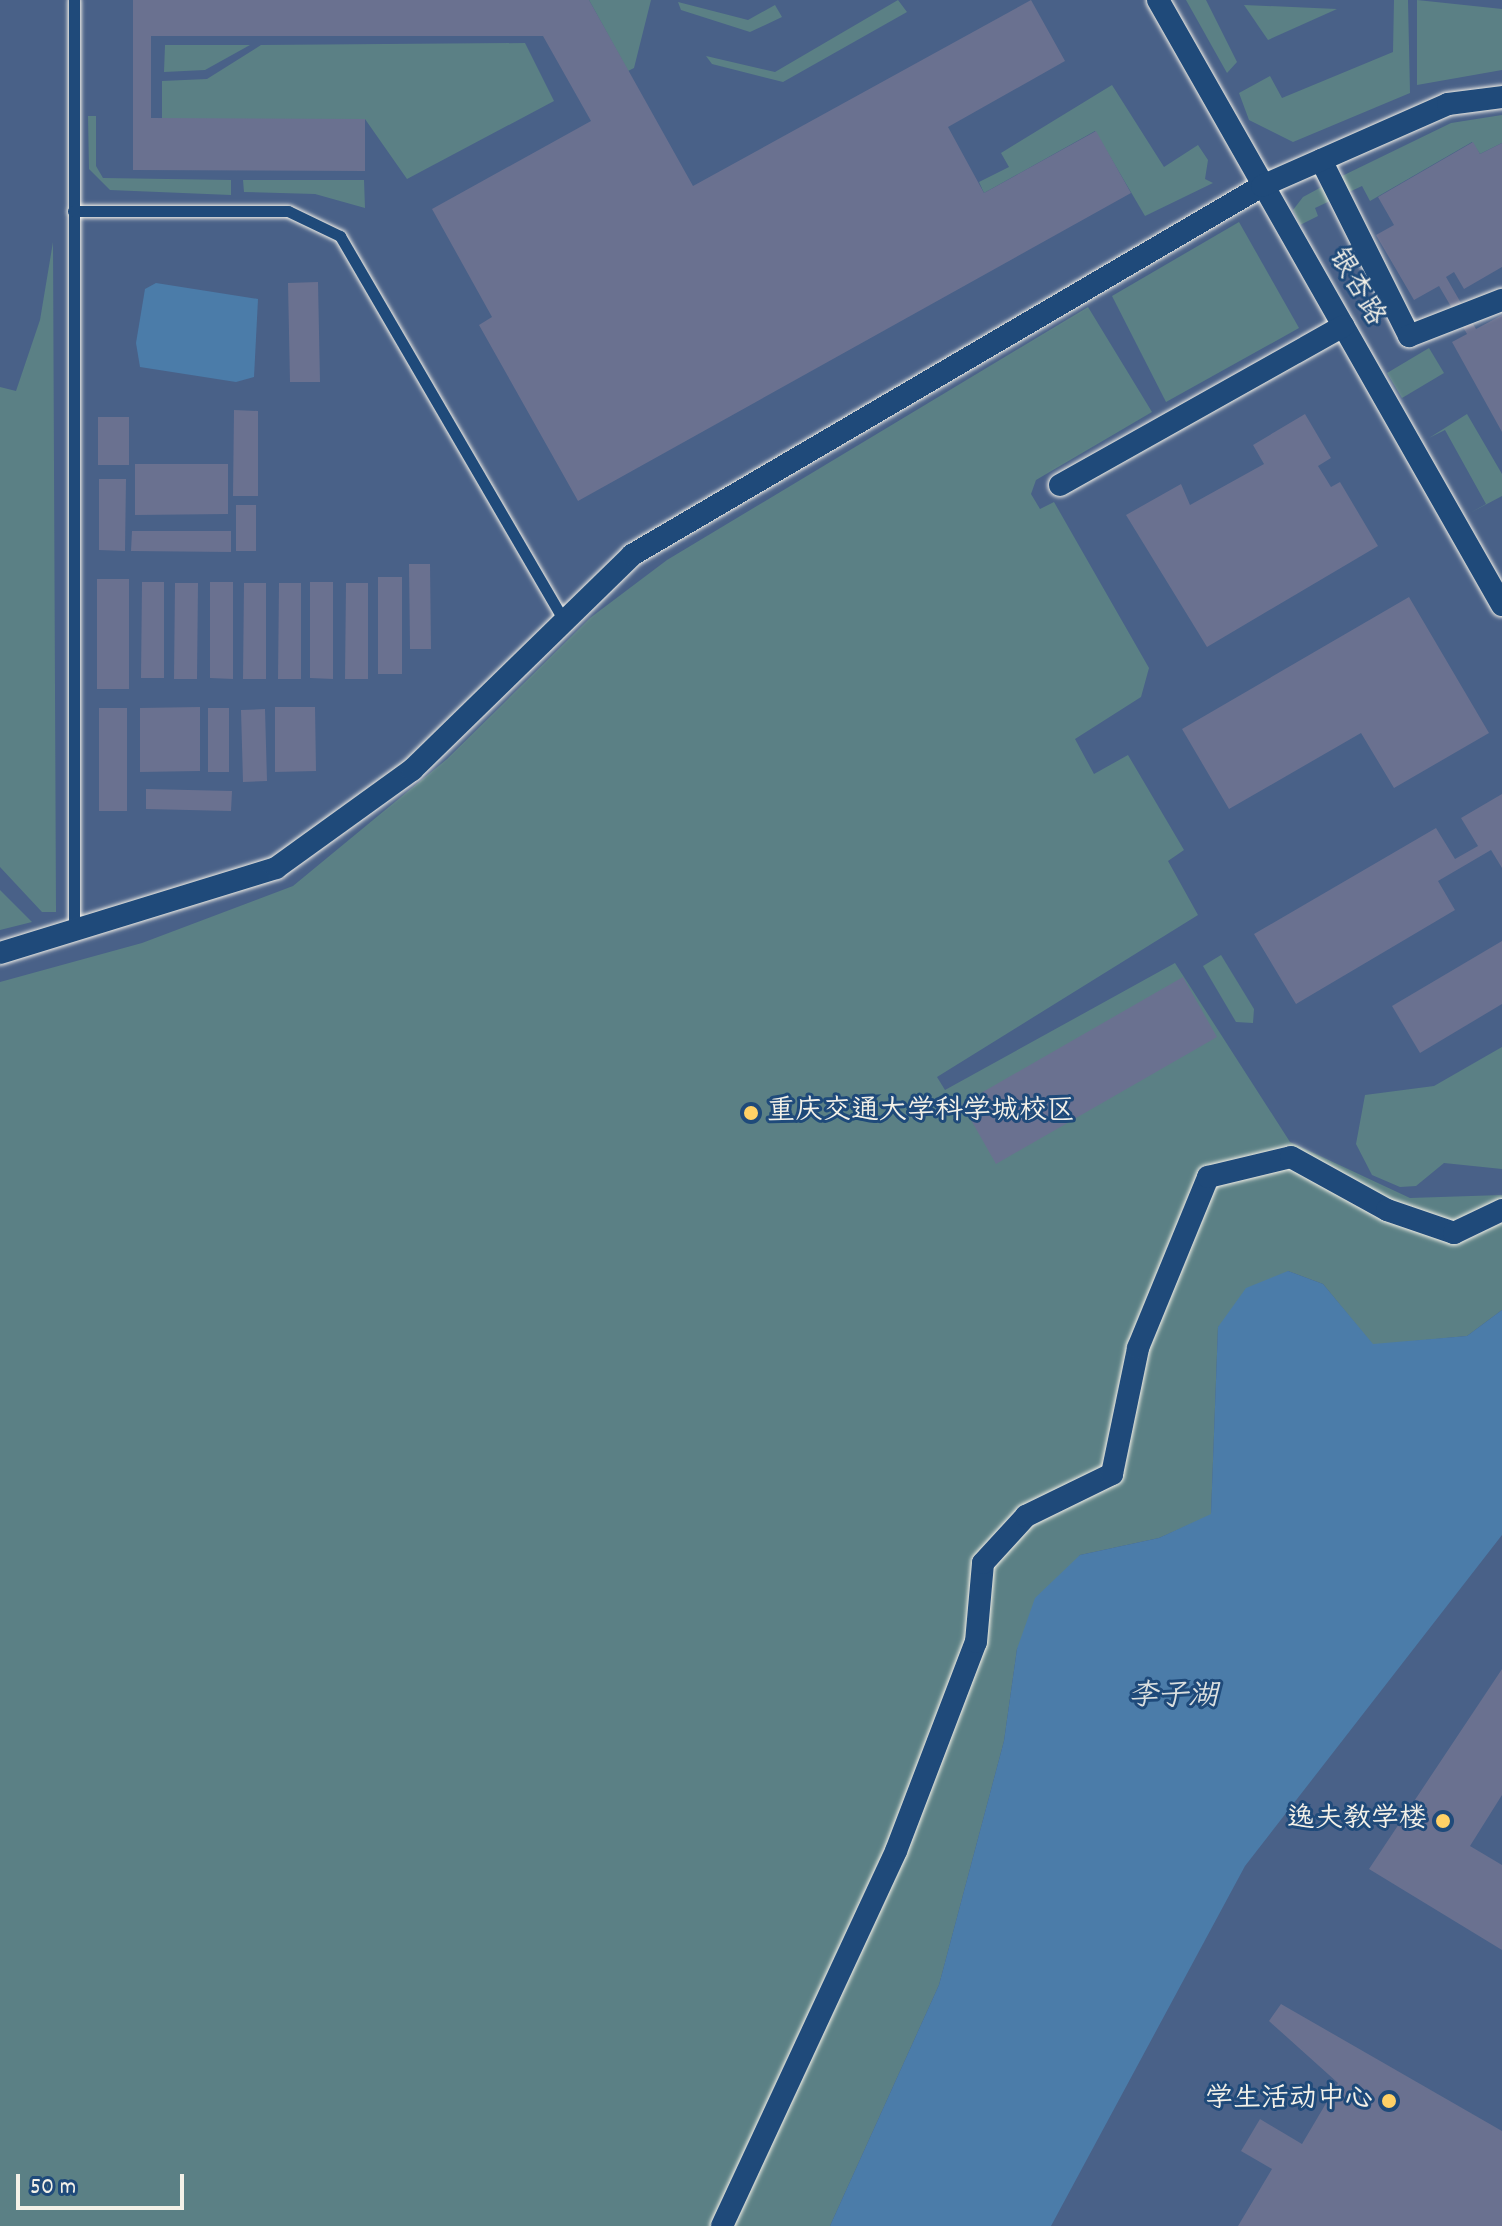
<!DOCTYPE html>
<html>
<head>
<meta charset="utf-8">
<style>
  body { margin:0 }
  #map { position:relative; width:1502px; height:2226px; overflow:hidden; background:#365681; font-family:Dekko,"LXGW WenKai TC",sans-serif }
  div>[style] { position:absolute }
  .built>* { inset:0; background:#496188 }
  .green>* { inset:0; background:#5b8085 }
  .water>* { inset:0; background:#4b7ca9 }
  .building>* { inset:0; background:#6a7190 }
  .roads { filter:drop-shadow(0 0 2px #f4f1e8) drop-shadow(0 0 2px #f4f1e8) }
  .lane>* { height:11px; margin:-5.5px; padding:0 5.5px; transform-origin:5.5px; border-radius:5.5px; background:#1f4a7a }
  .street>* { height:22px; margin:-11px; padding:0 11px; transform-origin:11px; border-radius:11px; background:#1f4a7a }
  .dots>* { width:22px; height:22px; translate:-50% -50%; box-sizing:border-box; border:4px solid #1f4a7a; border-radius:50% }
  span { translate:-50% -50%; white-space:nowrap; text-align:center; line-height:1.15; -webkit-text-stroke:6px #1f4a7a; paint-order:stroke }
  .street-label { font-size:28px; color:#f4f1e8 }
  .poi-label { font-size:28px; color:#f4f1e8 }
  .left { translate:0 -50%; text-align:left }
  .right { translate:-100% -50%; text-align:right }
  .water-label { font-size:30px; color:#dbdfdf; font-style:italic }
  .scale { position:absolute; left:16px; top:2174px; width:168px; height:36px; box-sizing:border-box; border:4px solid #f4f1e8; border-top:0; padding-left:10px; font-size:24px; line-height:28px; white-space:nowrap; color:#f4f1e8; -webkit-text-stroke:6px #1f4a7a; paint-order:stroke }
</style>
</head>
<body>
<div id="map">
  <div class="built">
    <i style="clip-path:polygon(0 0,1502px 0,1502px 2226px,0 2226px)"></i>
  </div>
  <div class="green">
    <i style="clip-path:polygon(589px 0,651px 0,634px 68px,628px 71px)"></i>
    <i style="clip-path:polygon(898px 0,907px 12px,783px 82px,712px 64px,706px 56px,775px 72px)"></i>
    <i style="clip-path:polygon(1186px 0,1206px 0,1237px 62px,1227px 73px)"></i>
    <i style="clip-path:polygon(1394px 0,1408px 0,1410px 93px,1293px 142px,1249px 120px,1239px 93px,1270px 76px,1282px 98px,1393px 52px)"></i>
    <i style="clip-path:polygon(1417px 0,1502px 9px,1502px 70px,1417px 85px)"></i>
    <i style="clip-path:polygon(678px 2px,748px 20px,775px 5px,782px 17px,750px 32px,681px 10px)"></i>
    <i style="clip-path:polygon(1244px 5px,1337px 9px,1268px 40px)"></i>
    <i style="clip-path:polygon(525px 43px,554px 101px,407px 179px,365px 119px,162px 119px,162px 81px,207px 79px,261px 45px)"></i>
    <i style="clip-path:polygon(165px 45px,250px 45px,205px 70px,164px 72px)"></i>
    <i style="clip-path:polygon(1112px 85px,1164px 167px,1198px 145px,1208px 160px,1205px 179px,1213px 183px,1145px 216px,1095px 131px,984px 193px,979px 182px,1009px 167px,1001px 153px)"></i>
    <i style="clip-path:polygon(1502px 115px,1502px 143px,1480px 154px,1472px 142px,1370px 201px,1362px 186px,1315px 208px,1318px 216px,1300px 225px,1293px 210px,1303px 197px,1340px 177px,1451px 123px)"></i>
    <i style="clip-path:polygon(88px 116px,96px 116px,96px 166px,103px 178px,231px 180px,231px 195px,110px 190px,89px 169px)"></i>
    <i style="clip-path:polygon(243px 180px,364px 180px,365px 208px,315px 194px,244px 192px)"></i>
    <i style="clip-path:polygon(1239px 222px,1299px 328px,1166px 402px,1112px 296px)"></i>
    <i style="clip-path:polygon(53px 242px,56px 912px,42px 912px,0 867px,0 387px,16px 391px,40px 320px)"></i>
    <i style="clip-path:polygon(1088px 307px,1152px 412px,1036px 480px,1031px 494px,1040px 509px,1054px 502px,1149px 668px,1141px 697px,1075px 739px,1094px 774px,1128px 755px,1184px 850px,1168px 861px,1198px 915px,937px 1077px,945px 1090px,1175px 963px,1290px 1142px,1410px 1198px,1502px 1195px,1502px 1310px,1467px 1336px,1373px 1345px,1323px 1284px,1288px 1271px,1218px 1327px,1211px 1515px,1159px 1538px,1080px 1555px,1017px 1649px,1004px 1741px,939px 1985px,830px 2226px,0 2226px,0 982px,142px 943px,293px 886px,447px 759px,590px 618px,667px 560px)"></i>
    <i style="clip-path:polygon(1429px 348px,1444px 373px,1402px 398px,1387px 373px)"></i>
    <i style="clip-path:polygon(1467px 414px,1502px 474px,1502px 496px,1470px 513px,1486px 504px,1445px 430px,1429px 438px)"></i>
    <i style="clip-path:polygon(0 890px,32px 922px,0 930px)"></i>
    <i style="clip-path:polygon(1221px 955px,1254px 1009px,1253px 1023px,1236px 1022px,1203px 966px)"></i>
    <i style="clip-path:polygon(1502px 1047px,1502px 1169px,1444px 1163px,1416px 1186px,1400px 1187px,1372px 1175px,1356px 1144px,1365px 1095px,1434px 1086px)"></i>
  </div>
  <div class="water">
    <i style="clip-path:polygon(156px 283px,258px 299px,254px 377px,236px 382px,140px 367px,136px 343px,145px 289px)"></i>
    <i style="clip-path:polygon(1288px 1271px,1323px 1284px,1373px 1344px,1467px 1336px,1502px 1310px,1502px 1535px,1245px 1866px,1051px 2226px,830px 2226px,939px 1985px,1004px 1741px,1017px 1649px,1035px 1598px,1080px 1555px,1159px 1538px,1211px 1514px,1218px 1327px,1246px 1288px)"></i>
  </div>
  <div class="building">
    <i style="clip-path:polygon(133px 0,589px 0,693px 186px,1031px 0,1065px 61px,948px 127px,984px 193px,1096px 131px,1131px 193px,578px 501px,479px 325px,492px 317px,432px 209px,591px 121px,543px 36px,151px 36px,151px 118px,365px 119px,365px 171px,133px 170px)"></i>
    <i style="clip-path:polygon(1473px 142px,1480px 154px,1502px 143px,1502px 267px,1464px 289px,1454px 272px,1446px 277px,1476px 329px,1502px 315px,1502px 432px,1452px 342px,1467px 334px,1439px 286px,1414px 300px,1376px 235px,1394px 225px,1378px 197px)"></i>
    <i style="clip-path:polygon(318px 282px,320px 382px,290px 382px,288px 283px)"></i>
    <i style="clip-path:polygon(234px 410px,258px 411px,258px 496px,233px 496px)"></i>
    <i style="clip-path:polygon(1305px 414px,1331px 458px,1318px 466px,1331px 487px,1340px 482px,1378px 546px,1207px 647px,1126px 515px,1181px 484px,1190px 505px,1264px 464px,1253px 445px)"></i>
    <i style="clip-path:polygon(98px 417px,129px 417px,129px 465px,98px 465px)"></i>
    <i style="clip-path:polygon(135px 464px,228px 464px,228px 514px,135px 515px)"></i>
    <i style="clip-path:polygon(99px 479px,126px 479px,125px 551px,99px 550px)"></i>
    <i style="clip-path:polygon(236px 505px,256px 505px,256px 551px,236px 551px)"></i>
    <i style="clip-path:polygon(132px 531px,231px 531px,231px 552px,131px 551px)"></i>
    <i style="clip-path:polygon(409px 564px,430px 564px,431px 649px,410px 649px)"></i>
    <i style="clip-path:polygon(378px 577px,402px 577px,402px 674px,378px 674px)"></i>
    <i style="clip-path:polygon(97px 579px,129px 579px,129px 689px,97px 689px)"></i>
    <i style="clip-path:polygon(142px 582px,164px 582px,164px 678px,141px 678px)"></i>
    <i style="clip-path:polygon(210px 582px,233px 582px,233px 679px,210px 678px)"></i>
    <i style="clip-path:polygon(310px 582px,333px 582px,333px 679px,310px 678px)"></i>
    <i style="clip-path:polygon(175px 583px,198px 583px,197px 679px,174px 679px)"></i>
    <i style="clip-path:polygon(244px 583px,266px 583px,266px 679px,243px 679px)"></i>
    <i style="clip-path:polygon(279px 583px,301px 583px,301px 679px,278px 679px)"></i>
    <i style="clip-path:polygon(346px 583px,368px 583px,368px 679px,345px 679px)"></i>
    <i style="clip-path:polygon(1409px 597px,1489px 733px,1394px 788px,1361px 733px,1229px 809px,1182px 729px)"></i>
    <i style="clip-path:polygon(200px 707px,200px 771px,140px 772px,140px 708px)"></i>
    <i style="clip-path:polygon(275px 707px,315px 707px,316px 771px,275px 772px)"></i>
    <i style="clip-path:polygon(99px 708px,127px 708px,127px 811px,99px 811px)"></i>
    <i style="clip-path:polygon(208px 708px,229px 708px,229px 772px,208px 772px)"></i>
    <i style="clip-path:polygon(265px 709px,267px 781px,243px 782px,241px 710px)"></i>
    <i style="clip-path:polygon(146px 789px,232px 791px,231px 811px,146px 809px)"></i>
    <i style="clip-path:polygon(1502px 794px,1502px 868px,1491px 850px,1438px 881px,1455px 910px,1296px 1004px,1254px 934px,1436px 828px,1455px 859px,1478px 846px,1461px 818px)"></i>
    <i style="clip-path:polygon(1502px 941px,1502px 1004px,1420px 1053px,1392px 1006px)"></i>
    <i style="clip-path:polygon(1183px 977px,1217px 1037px,996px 1164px,962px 1104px)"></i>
    <i style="clip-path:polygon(1502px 1669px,1502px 1795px,1470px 1846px,1502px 1865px,1502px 1950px,1369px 1869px)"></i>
    <i style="clip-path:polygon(1281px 2004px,1502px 2131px,1502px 2226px,1238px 2226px,1272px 2169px,1241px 2151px,1260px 2119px,1302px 2144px,1338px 2083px,1269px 2021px)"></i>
  </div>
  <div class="roads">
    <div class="lane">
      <i style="left:74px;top:0;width:931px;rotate:90deg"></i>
      <i style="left:73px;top:211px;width:215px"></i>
      <i style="left:288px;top:211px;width:58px;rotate:25.7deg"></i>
      <i style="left:340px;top:236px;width:445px;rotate:59.8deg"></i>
    </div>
    <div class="street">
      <i style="left:1158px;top:0;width:696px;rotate:60.38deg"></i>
      <i style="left:1321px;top:160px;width:197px;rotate:63.4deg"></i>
      <i style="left:1409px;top:336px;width:100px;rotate:-21.2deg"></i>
      <i style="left:1060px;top:485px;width:325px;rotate:-29.3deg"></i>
      <i style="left:0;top:953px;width:289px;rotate:-17.1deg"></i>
      <i style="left:276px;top:868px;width:168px;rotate:-35.8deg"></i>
      <i style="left:412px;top:770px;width:308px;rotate:-44.3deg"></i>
      <i style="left:632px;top:555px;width:730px;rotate:-30.36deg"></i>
      <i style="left:1262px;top:186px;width:203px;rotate:-23.8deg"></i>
      <i style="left:1448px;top:104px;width:54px;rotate:-7.4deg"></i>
      <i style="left:722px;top:2226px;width:413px;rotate:-65.1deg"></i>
      <i style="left:896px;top:1851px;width:224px;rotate:-69.1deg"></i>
      <i style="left:976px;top:1642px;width:79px;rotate:-84.9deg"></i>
      <i style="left:983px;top:1563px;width:64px;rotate:-47.5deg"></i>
      <i style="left:1026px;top:1516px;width:96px;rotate:-26deg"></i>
      <i style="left:1112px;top:1474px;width:129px;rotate:-78.3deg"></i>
      <i style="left:1138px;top:1348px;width:185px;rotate:-67.7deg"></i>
      <i style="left:1208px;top:1177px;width:85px;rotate:-13.5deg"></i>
      <i style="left:1291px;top:1157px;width:110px;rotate:28.9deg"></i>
      <i style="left:1387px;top:1210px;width:71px;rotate:18.9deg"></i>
      <i style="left:1454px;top:1233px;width:53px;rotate:-25.6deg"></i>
    </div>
  </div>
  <div class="dots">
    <i style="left:751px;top:1113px;background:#ffd166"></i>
    <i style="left:1443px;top:1821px;background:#ffd166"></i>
    <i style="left:1389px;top:2101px;background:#ffd166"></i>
  </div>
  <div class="street-label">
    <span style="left:1355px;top:288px;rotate:60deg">银杏路</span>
  </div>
  <div class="poi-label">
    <span class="left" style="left:767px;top:1113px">重庆交通大学科学城校区</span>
    <span class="right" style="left:1427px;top:1821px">逸夫教学楼</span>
    <span class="right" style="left:1373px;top:2101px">学生活动中心</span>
  </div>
  <div class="water-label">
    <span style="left:1173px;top:1699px">李子湖</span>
  </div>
  <div class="scale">50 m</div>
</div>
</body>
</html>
